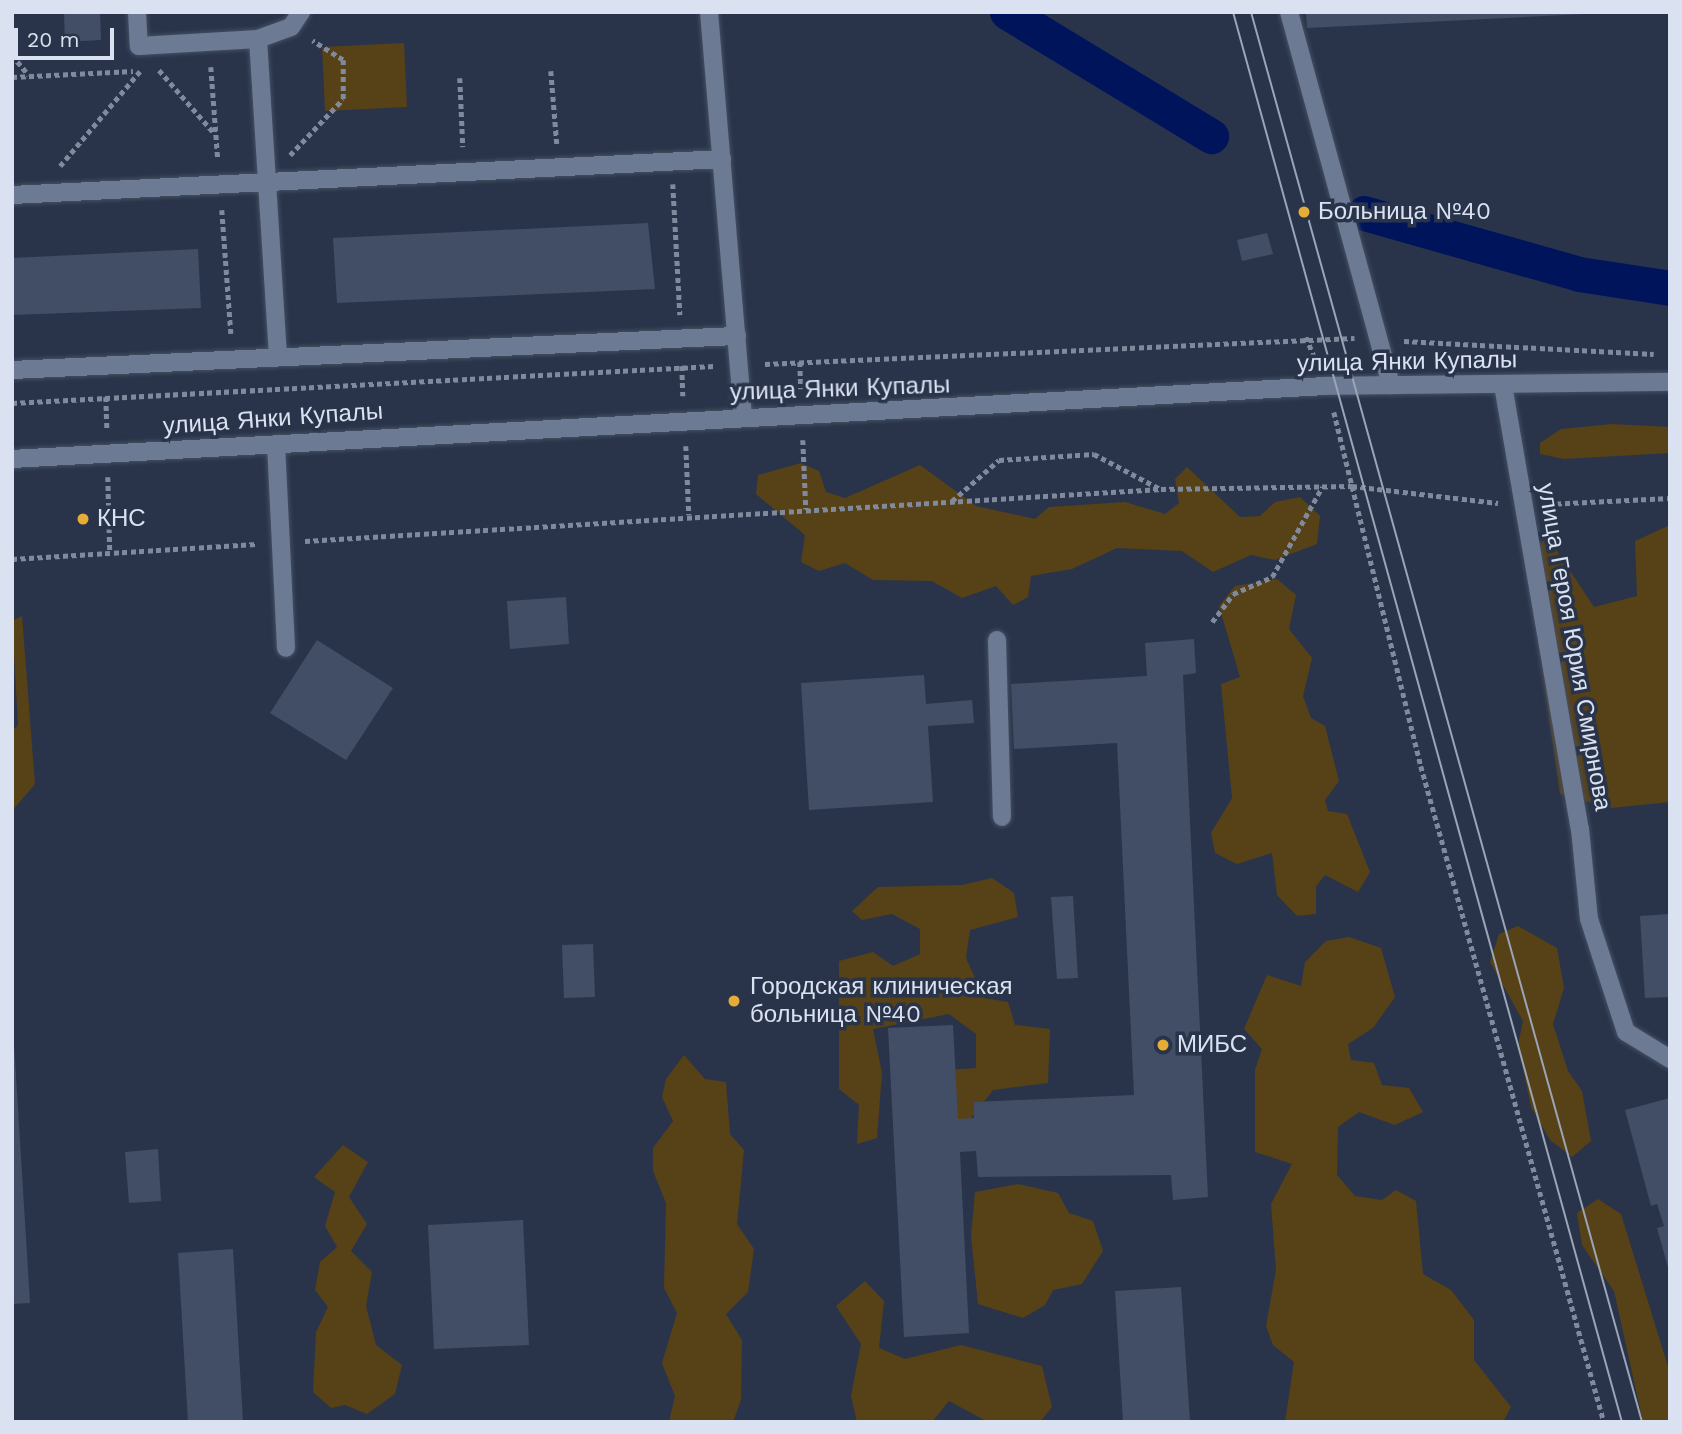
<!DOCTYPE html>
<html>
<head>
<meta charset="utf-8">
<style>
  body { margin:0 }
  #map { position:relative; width:1682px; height:1434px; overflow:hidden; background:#29344a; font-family:"Work Sans",sans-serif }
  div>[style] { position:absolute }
  .green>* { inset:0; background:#574117 }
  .canal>* { height:35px; margin:-17.5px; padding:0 17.5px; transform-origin:17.5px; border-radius:17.5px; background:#00145c }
  .building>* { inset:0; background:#424e66 }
  .round { border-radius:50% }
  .path>* { height:4.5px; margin-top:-2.25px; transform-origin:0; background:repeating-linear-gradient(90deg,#818a9d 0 5px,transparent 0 8.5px) }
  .roads { filter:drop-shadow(0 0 2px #454f62) drop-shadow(0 0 2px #454f62) }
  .service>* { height:18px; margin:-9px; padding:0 9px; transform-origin:9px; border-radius:9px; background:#6c7a93 }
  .tertiary>* { height:18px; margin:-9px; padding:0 9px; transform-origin:9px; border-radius:9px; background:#6c7a93 }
  .tram>* { height:2px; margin:-1px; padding:0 1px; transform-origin:1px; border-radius:1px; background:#9ba5b6 }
  .dots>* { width:19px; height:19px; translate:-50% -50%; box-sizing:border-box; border:4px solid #29344a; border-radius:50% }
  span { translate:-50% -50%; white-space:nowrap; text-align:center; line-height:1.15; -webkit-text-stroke:7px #29344a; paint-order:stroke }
  .poi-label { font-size:24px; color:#dae2f1 }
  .left { translate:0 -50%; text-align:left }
  .street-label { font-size:24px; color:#dae2f1 }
  .frame { position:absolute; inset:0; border:14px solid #dae2f1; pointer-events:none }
  .scale { position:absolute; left:14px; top:28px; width:100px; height:32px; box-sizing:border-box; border:4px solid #dae2f1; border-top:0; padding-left:9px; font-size:21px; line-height:24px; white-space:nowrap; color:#dae2f1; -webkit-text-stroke:5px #29344a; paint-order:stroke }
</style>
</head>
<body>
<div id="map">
  <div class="green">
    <i style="clip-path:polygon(404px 43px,407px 107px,325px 111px,322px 47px)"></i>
    <i style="clip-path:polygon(1612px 424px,1670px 427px,1670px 453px,1564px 459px,1540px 454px,1540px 443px,1561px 429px)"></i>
    <i style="clip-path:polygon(801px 463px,819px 471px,826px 492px,845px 498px,920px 465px,976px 506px,1035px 519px,1049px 507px,1125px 502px,1165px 514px,1179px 503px,1175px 479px,1187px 467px,1240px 517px,1260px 516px,1275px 502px,1300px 497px,1320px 516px,1317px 544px,1275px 560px,1251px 555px,1213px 572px,1182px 551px,1117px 548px,1072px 569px,1031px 576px,1028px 597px,1013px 605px,996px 586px,962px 598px,932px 581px,873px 580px,845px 563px,819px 571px,801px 562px,805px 535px,756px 494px,758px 475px)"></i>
    <i style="clip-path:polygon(1670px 525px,1670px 802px,1611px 808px,1560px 794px,1527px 562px,1547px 536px,1594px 607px,1637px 596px,1635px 541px)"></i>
    <i style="clip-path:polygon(1277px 579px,1296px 595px,1289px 629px,1312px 658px,1303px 696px,1311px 718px,1325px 726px,1339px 781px,1325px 800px,1328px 811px,1347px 814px,1370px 872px,1358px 892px,1325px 875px,1316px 886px,1316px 914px,1297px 916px,1277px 895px,1272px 853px,1237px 864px,1215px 853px,1211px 833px,1232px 798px,1221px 684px,1240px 677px,1219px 606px,1235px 586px)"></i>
    <i style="clip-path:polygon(22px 616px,35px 784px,12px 811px,12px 731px,18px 725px,12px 621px)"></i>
    <i style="clip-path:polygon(992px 878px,1014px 893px,1018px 917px,970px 930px,966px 958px,984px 998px,1008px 1002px,1015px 1025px,1050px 1029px,1048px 1083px,993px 1090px,966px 1125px,926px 1105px,933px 1071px,976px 1068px,976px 1034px,949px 1014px,873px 1029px,882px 1073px,877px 1138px,857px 1144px,859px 1105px,839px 1089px,839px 961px,873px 952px,893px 966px,920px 954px,920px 929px,892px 914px,862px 920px,852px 911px,878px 887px,962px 885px)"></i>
    <i style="clip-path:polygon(1518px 926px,1557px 948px,1564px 988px,1553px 1024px,1568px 1071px,1582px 1091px,1591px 1141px,1572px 1157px,1550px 1140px,1531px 1107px,1518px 1045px,1523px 1021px,1490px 962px,1499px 934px)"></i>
    <i style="clip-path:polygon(1349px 937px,1381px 948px,1395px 997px,1373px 1028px,1348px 1044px,1351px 1060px,1374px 1063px,1382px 1085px,1409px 1088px,1423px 1112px,1395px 1125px,1359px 1112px,1338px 1127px,1337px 1175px,1355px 1196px,1382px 1200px,1396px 1190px,1416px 1201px,1423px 1274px,1451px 1290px,1474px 1320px,1474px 1360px,1511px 1407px,1503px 1422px,1285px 1422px,1294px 1362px,1273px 1345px,1266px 1326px,1276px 1270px,1271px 1204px,1292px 1164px,1255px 1152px,1255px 1070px,1262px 1049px,1244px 1029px,1267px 975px,1301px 986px,1305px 962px,1326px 941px)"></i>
    <i style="clip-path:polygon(684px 1055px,705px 1079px,726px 1082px,730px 1134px,744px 1150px,737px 1224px,754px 1249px,748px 1292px,726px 1314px,742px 1340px,741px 1400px,733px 1422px,669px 1422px,675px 1396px,662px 1363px,677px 1313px,664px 1288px,666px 1203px,653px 1171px,653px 1148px,673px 1121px,662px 1097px,666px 1079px)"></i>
    <i style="clip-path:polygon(343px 1145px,368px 1162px,349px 1197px,367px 1224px,351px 1251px,372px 1272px,366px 1306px,376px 1345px,402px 1365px,395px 1394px,367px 1414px,345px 1405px,331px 1408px,313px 1392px,316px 1332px,328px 1307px,315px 1290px,320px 1262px,337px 1247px,325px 1226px,335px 1192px,314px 1177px)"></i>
    <i style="clip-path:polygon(1018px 1184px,1058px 1193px,1069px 1213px,1093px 1221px,1103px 1251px,1082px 1284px,1053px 1290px,1045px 1305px,1023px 1318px,978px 1304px,971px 1236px,975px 1192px)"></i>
    <i style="clip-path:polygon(1598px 1199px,1621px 1214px,1670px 1373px,1670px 1422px,1643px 1422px,1614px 1291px,1582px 1245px,1577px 1213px)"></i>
    <i style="clip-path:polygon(865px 1281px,884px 1301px,879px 1348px,905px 1359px,961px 1345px,1042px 1366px,1052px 1407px,1040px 1422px,988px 1422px,949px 1401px,932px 1422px,857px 1422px,851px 1396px,861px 1344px,836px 1306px)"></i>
  </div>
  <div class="canal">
    <i style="left:1007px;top:12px;width:239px;rotate:31.3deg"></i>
    <i style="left:1364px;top:213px;width:223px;rotate:15.8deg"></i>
    <i style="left:1579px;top:274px;width:92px;rotate:8.7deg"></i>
  </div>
  <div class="building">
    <i style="clip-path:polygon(64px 12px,100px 12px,101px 40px,65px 42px)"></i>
    <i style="clip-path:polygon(1306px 12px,1584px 12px,1584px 14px,1307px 28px)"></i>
    <i style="clip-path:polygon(648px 223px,655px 289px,337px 303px,333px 238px)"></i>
    <i style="clip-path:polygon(1267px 233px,1273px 254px,1242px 261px,1237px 240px)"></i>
    <i style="clip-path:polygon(198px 249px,201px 308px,12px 315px,12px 258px)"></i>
    <i class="round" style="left:74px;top:510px;width:18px;height:18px"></i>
    <i style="clip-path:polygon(566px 597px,569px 644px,510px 649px,507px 601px)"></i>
    <i style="clip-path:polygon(1194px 639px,1196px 673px,1183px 675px,1208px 1197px,1173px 1200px,1171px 1175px,978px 1177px,976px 1151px,960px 1152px,969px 1333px,904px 1337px,888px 1028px,953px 1025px,958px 1119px,974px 1118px,974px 1102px,1134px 1095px,1117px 743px,1014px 749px,1011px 684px,1147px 676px,1145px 643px)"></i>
    <i style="clip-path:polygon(317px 640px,393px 688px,346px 760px,270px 713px)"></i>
    <i style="clip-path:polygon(924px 675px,926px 704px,972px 700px,974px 723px,928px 726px,933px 802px,809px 810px,801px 683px)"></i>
    <i style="clip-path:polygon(1073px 896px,1078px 978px,1057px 979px,1051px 897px)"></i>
    <i style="clip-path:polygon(1670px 914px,1670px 997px,1645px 998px,1640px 916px)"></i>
    <i style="clip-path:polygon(593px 944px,595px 997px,564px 998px,562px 945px)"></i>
    <i style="clip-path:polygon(12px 1011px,30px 1303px,12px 1304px)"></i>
    <i style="clip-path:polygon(1670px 1098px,1670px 1271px,1669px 1271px,1657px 1228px,1664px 1226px,1657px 1204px,1651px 1206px,1625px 1110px)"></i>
    <i style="clip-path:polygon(158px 1149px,161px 1201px,129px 1203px,125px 1152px)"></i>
    <i style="clip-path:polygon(523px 1220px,529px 1345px,434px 1349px,428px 1225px)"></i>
    <i style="clip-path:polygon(233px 1249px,243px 1422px,188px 1422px,178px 1253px)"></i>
    <i style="clip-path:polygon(1181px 1287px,1190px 1422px,1123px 1422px,1115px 1291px)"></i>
  </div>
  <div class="path">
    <i style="left:12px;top:55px;width:26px;rotate:50deg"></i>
    <i style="left:211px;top:67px;width:93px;rotate:85.7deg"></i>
    <i style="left:159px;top:70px;width:85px;rotate:48.8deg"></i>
    <i style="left:551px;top:71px;width:73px;rotate:85.3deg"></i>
    <i style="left:12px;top:77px;width:121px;rotate:-2.8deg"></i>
    <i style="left:460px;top:78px;width:69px;rotate:87.5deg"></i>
    <i style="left:290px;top:155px;width:77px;rotate:-46.6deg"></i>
    <i style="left:343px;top:99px;width:39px;rotate:-90deg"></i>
    <i style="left:343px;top:60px;width:36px;rotate:-148deg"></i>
    <i style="left:60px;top:166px;width:124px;rotate:-49.9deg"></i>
    <i style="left:673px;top:184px;width:131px;rotate:86.9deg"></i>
    <i style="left:222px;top:210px;width:124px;rotate:85.8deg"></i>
    <i style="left:1306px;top:337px;width:25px;rotate:67deg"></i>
    <i style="left:1404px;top:341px;width:250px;rotate:3deg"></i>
    <i style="left:800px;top:362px;width:27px;rotate:88deg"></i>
    <i style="left:765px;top:364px;width:590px;rotate:-2.53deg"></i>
    <i style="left:682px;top:366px;width:30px;rotate:88deg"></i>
    <i style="left:106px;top:397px;width:33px;rotate:88deg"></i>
    <i style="left:12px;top:403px;width:703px;rotate:-3.02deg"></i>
    <i style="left:1334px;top:412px;width:365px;rotate:76.2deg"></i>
    <i style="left:1421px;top:766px;width:681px;rotate:74.41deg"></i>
    <i style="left:803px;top:440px;width:69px;rotate:87.5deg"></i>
    <i style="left:686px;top:446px;width:69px;rotate:87.5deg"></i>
    <i style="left:108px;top:477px;width:76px;rotate:88.5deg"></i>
    <i style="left:952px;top:501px;width:62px;rotate:-41.1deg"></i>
    <i style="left:999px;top:460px;width:95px;rotate:-3.6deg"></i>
    <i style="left:1094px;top:454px;width:75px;rotate:27.9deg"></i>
    <i style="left:1548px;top:504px;width:122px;rotate:-2.8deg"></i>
    <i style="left:305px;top:541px;width:858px;rotate:-3.48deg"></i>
    <i style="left:1161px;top:489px;width:191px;rotate:-0.9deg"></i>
    <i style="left:1352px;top:486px;width:147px;rotate:6.6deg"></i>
    <i style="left:12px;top:559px;width:246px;rotate:-3.5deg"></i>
    <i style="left:1212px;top:622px;width:35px;rotate:-53deg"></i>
    <i style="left:1233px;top:594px;width:43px;rotate:-23.6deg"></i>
    <i style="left:1272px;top:577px;width:103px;rotate:-60.9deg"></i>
  </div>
  <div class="roads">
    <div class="service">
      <i style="left:137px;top:12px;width:34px;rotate:87deg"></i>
      <i style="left:139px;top:46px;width:119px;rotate:-3.4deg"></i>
      <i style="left:258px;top:39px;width:35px;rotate:-20deg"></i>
      <i style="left:291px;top:27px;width:18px;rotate:-56deg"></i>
      <i style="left:709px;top:12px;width:407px;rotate:85.2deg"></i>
      <i style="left:1289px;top:12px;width:387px;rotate:74.7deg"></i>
      <i style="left:258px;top:39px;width:319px;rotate:86.4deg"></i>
      <i style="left:12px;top:195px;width:711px;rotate:-2.9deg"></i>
      <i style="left:12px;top:370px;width:726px;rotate:-2.69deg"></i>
      <i style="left:1503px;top:385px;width:451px;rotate:80.2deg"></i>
      <i style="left:1580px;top:829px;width:90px;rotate:84.3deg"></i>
      <i style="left:1589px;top:919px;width:119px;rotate:71.9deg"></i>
      <i style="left:1626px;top:1032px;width:52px;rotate:31.5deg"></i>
      <i style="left:276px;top:444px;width:204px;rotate:87.2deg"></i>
      <i style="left:997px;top:640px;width:177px;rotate:88.4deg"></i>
    </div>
    <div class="tertiary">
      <i style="left:12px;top:459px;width:1314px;rotate:-3.18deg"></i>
      <i style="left:1324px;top:386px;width:346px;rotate:-0.7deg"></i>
    </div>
  </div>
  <div class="tram">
    <i style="left:1233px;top:12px;width:1463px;rotate:74.58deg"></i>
    <i style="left:1251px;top:12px;width:1463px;rotate:74.5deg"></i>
  </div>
  <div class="dots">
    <i style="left:1304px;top:212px;background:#e7ac36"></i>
    <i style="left:83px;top:519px;background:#e7ac36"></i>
    <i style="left:734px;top:1001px;background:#e7ac36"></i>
    <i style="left:1163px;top:1045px;background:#e7ac36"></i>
  </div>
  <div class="poi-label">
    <span class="left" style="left:1318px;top:212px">Больница №40</span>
    <span class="left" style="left:97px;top:519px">КНС</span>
    <span class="left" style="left:750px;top:1001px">Городская клиническая<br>больница №40</span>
    <span class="left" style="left:1177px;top:1045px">МИБС</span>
  </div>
  <div class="street-label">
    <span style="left:1407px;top:362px;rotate:-1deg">улица Янки Купалы</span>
    <span style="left:840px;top:389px;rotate:-2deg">улица Янки Купалы</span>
    <span style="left:273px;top:419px;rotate:-4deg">улица Янки Купалы</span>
    <span style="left:1574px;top:647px;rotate:80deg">улица Героя Юрия Смирнова</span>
  </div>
  <div class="frame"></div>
  <div class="scale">20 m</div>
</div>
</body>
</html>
